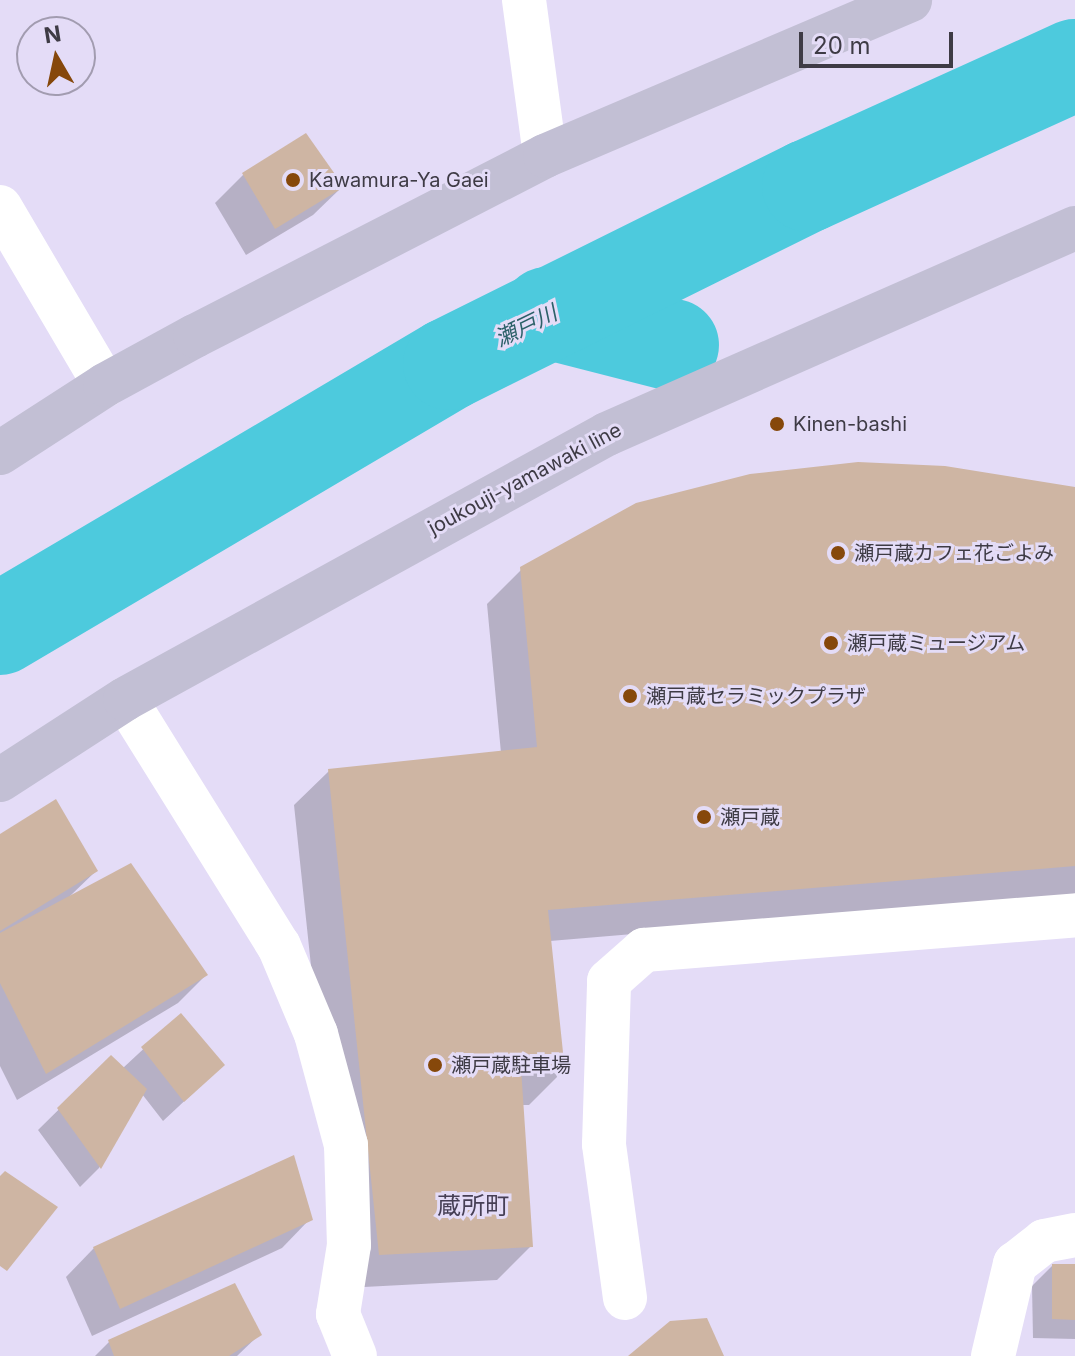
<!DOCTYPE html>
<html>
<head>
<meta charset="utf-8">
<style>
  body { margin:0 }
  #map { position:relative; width:1075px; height:1356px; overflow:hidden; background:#e4dcf7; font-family:Inter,"Noto Sans JP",sans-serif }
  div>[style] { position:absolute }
  .shadow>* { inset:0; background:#0003 }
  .river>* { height:92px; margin:-46px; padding:0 46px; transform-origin:46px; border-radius:46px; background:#4dcadd }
  .building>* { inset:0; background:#ceb5a3 }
  .minor>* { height:44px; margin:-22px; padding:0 22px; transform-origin:22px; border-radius:22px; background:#fff }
  .secondary>* { height:44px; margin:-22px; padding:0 22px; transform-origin:22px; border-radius:22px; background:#c2bfd4 }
  .dots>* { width:22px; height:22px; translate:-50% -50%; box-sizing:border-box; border:4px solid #e4dcf7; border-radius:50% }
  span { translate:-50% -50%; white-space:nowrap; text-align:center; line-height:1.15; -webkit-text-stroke:6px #e4dcf7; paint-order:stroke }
  .poi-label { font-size:20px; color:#3e3b45 }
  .left { translate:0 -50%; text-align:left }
  .street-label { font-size:20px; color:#3e3b45 }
  .water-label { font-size:22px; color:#2d6169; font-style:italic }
  .quarter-label { font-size:24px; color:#463f55 }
  .north { position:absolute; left:16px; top:16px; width:80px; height:80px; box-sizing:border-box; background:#e4dcf7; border:2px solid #a29cb0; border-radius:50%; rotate:351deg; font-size:22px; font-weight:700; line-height:32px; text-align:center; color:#3e3b45 }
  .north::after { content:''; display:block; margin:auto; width:28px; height:36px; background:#86480b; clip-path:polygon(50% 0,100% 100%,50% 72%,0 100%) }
  .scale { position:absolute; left:799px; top:32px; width:154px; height:36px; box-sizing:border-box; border:4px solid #3e3b45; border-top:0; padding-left:10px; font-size:24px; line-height:28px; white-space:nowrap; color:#3e3b45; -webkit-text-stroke:6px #e4dcf7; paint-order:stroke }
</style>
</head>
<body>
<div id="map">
  <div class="shadow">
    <i style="clip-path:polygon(243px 175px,342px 187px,313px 215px,246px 255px,215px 203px)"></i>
    <i style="clip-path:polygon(1075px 489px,1075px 897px,550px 941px,563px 1071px,529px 1105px,521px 1105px,531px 1246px,497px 1280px,345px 1288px,294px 805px,329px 771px,501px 753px,487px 604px,522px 569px)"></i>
    <i style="clip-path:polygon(0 836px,96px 871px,69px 897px,206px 975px,178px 1003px,17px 1100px,0 1066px)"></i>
    <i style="clip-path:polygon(180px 1015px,223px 1065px,163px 1121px,142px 1094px,99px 1168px,80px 1187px,38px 1130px,111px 1058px,123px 1068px)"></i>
    <i style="clip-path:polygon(310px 1219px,282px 1248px,92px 1336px,66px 1277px,94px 1248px)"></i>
    <i style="clip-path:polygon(1052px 1266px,1075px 1266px,1075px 1339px,1033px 1338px,1032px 1286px)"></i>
    <i style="clip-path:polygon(260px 1334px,237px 1356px,95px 1356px,109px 1342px)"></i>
  </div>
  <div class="river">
    <i style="left:547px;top:313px;width:130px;rotate:14.3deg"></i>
    <i style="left:0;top:629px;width:521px;rotate:-30.55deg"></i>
    <i style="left:449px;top:364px;width:401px;rotate:-26.4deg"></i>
    <i style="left:808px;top:186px;width:293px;rotate:-24.4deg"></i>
  </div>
  <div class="building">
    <i style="clip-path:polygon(306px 133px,344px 187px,275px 229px,242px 173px)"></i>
    <i style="clip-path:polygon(858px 462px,945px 466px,1075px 487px,1075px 866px,548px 910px,565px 1071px,521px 1068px,533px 1247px,379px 1255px,328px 769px,537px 747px,520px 567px,636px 503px,750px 474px)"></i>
    <i style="clip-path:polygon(56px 799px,98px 871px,0 931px,0 834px)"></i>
    <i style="clip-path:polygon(131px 863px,208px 975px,46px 1074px,0 983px,0 933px)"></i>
    <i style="clip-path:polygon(181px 1013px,225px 1065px,184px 1102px,141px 1047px)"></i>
    <i style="clip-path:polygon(111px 1055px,147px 1089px,101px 1169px,57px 1108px)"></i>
    <i style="clip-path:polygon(294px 1155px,313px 1220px,120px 1309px,93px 1247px)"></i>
    <i style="clip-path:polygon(5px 1171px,58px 1207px,7px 1271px,0 1266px,0 1176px)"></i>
    <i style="clip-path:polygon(1052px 1264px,1075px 1264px,1075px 1320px,1052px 1319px)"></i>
    <i style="clip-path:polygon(235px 1283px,262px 1335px,229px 1356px,114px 1356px,108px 1340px)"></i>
    <i style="clip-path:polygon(707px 1318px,724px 1356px,628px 1356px,670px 1321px)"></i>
  </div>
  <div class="minor">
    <i style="left:524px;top:0;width:157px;rotate:82.3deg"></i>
    <i style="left:0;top:207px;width:207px;rotate:59.5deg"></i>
    <i style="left:125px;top:699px;width:291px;rotate:58.1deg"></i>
    <i style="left:279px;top:946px;width:95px;rotate:67.2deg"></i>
    <i style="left:316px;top:1034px;width:115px;rotate:74.9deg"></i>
    <i style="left:346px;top:1145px;width:100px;rotate:88.3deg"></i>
    <i style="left:349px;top:1245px;width:70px;rotate:99.1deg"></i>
    <i style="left:338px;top:1314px;width:45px;rotate:68deg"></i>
    <i style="left:625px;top:1298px;width:155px;rotate:-97.8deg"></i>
    <i style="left:604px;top:1144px;width:163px;rotate:-88.2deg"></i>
    <i style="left:609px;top:981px;width:47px;rotate:-41.5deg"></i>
    <i style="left:644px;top:950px;width:432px;rotate:-4.6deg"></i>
    <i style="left:993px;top:1356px;width:95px;rotate:-76.6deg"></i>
    <i style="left:1015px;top:1264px;width:37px;rotate:-38deg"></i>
    <i style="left:1044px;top:1241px;width:32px;rotate:-11deg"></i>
  </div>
  <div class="secondary">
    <i style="left:0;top:453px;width:125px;rotate:-32.9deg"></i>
    <i style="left:105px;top:385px;width:102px;rotate:-28.6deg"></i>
    <i style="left:195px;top:336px;width:394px;rotate:-27.2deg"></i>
    <i style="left:545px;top:156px;width:397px;rotate:-23.1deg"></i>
    <i style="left:0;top:780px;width:149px;rotate:-32.9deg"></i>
    <i style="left:125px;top:699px;width:550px;rotate:-28.8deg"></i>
    <i style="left:607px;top:434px;width:511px;rotate:-23.76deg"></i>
  </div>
  <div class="dots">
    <i style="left:293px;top:180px;background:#86480b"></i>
    <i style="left:777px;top:424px;background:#86480b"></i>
    <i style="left:838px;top:553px;background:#86480b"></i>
    <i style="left:831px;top:643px;background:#86480b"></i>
    <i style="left:630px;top:696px;background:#86480b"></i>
    <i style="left:704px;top:817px;background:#86480b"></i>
    <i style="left:435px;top:1065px;background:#86480b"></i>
  </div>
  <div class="poi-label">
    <span class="left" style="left:309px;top:180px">Kawamura-Ya Gaei</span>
    <span class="left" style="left:793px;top:424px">Kinen-bashi</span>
    <span class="left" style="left:854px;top:553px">瀬戸蔵カフェ花ごよみ</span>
    <span class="left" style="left:847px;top:643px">瀬戸蔵ミュージアム</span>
    <span class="left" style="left:646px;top:696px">瀬戸蔵セラミックプラザ</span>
    <span class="left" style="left:720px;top:817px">瀬戸蔵</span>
    <span class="left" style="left:451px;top:1065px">瀬戸蔵駐車場</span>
  </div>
  <div class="street-label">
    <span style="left:525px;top:479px;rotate:-28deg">joukouji-yamawaki line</span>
  </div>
  <div class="water-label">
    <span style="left:526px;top:326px;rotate:-26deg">瀬戸川</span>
  </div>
  <div class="quarter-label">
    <span style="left:473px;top:1206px">蔵所町</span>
  </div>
  <div class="north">N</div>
  <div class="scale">20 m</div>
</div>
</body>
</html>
